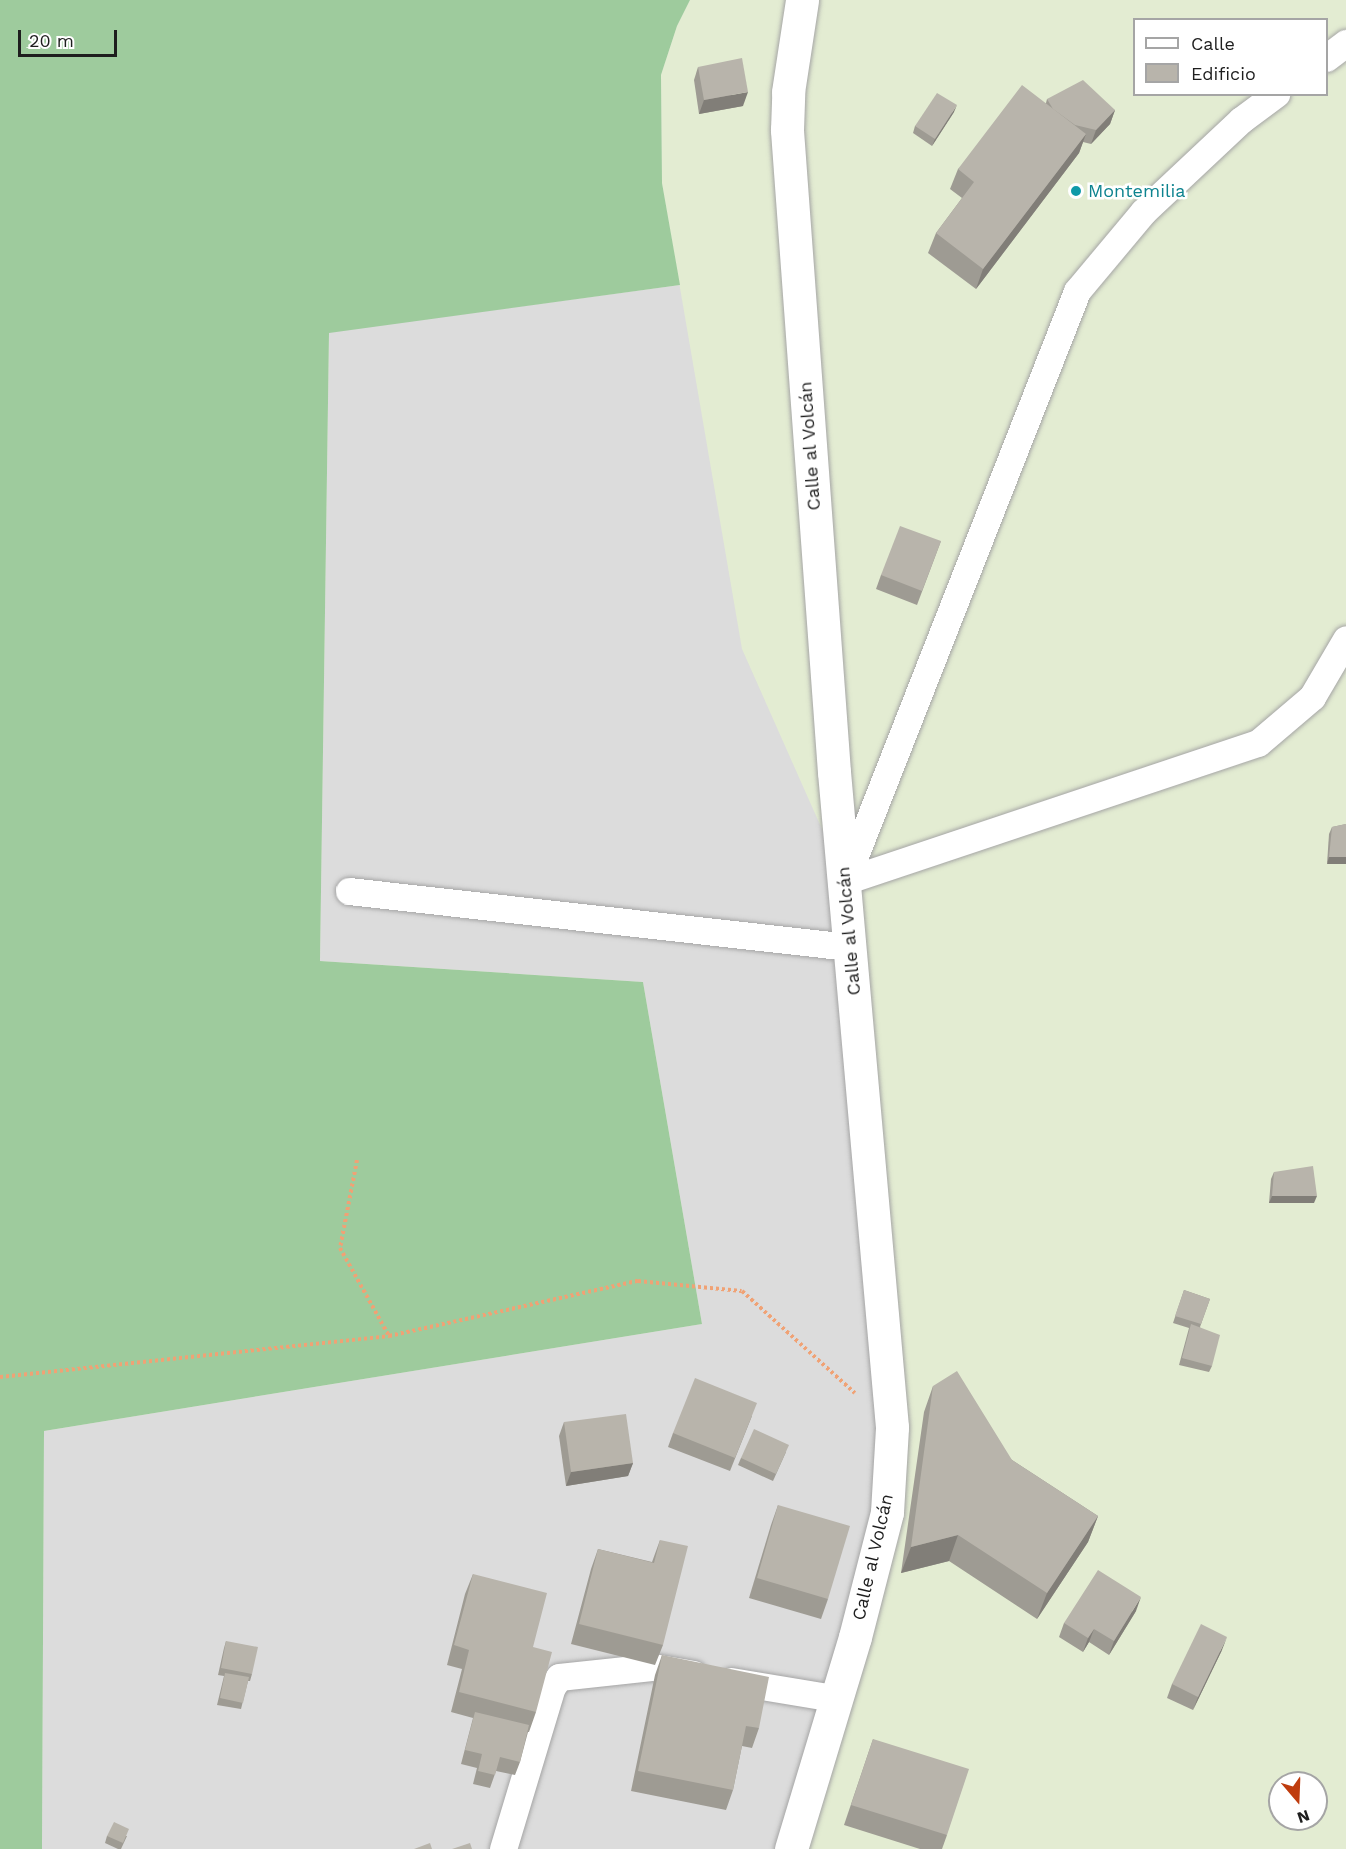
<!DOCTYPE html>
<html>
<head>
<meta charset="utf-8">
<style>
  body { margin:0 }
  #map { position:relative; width:1346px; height:1849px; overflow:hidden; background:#efeee5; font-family:"Work Sans",sans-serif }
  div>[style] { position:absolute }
  .residential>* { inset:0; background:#dcdcdc }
  .farmland>* { inset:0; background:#e3ecd2 }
  .forest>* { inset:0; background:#9ecb9d }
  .path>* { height:4px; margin-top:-2px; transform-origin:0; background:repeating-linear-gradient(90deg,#f0a275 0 3px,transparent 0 6px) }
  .roads { filter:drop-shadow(0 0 2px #a5a5a5) drop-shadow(0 0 2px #a5a5a5) }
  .minor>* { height:27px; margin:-13.5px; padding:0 13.5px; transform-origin:13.5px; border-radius:13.5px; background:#fff }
  .tertiary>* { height:33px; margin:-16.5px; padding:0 16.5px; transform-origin:16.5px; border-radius:16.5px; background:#fff }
  .wall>* { inset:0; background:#9e9b93 }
  .shaded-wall>* { inset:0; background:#817e78 }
  .building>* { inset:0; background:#b8b4ab }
  .dots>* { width:16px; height:16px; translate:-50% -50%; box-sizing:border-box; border:3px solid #fff; border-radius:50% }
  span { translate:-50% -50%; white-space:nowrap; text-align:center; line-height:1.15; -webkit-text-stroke:5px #fff; paint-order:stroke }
  .culture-label { font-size:18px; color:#0d838f }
  .left { translate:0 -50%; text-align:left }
  .street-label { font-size:18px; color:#1e1e1e }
  .legend { position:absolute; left:1133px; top:18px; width:195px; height:78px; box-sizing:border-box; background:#fff; border:2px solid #a5a5a5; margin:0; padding:8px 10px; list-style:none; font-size:18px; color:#1e1e1e }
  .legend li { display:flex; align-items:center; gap:12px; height:30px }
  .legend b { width:30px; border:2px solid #a5a5a5 }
  .north { position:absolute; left:1268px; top:1771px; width:60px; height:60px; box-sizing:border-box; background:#fff; border:2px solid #a5a5a5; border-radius:50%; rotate:161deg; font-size:16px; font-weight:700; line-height:24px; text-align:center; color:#1e1e1e }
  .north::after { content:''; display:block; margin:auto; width:21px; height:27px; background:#bf3c0e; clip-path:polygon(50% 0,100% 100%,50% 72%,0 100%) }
  .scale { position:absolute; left:18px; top:30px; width:99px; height:27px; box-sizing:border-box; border:3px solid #1e1e1e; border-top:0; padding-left:8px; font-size:18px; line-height:21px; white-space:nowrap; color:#1e1e1e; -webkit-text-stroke:4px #fff; paint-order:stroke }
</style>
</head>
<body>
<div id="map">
  <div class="residential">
    <i style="clip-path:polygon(680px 285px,845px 881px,892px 1427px,791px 1849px,42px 1849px,44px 1431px,702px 1324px,643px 982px,320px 961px,329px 332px)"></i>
  </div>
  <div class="farmland">
    <i style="clip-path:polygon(evenodd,690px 0,1346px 0,1346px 1849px,791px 1849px,887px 1512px,845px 881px,742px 649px,662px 183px,661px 75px,677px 26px,690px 0,1134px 20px,1326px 20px,1326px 94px,1134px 94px,1134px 20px,690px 0,1280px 1783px,1316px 1783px,1316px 1819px,1280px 1819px,1280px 1783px)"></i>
  </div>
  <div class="forest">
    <i style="clip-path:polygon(0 0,690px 0,677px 26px,661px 75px,662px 183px,680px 285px,329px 333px,320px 961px,643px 982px,702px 1324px,44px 1431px,42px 1849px,0 1849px)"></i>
  </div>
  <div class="path">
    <i style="left:357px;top:1160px;width:90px;rotate:100.9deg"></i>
    <i style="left:340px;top:1248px;width:101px;rotate:60.9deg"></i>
    <i style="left:0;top:1377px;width:391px;rotate:-6deg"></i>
    <i style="left:389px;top:1336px;width:255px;rotate:-12.5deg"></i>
    <i style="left:638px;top:1281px;width:104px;rotate:5.5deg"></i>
    <i style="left:742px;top:1291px;width:152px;rotate:42.1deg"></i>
  </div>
  <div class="roads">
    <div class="minor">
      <i style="left:1326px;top:58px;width:25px;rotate:-37deg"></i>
      <i style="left:845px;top:881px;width:634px;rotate:-68.53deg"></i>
      <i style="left:1077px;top:291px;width:103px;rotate:-50.1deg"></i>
      <i style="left:1143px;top:212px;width:134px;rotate:-43.2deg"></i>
      <i style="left:1241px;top:120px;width:44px;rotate:-36.6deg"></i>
      <i style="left:845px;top:881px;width:435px;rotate:-18.5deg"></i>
      <i style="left:1258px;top:743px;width:71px;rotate:-40.4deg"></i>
      <i style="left:1312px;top:697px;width:67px;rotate:-59.6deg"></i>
      <i style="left:349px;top:891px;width:503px;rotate:6.39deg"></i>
      <i style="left:731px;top:1681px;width:104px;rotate:9.4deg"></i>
      <i style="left:503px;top:1849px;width:169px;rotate:-73.2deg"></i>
      <i style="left:552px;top:1687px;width:12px;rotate:-55deg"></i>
      <i style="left:559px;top:1677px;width:95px;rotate:-6.1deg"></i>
      <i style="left:653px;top:1667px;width:41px;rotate:9.9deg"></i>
    </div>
    <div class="tertiary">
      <i style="left:791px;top:1849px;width:221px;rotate:-73.2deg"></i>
      <i style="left:855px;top:1637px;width:129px;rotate:-75.6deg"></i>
      <i style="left:887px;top:1512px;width:85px;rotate:-86.6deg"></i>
      <i style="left:892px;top:1427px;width:658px;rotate:-95.06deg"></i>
      <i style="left:834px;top:772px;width:644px;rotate:-94.19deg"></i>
      <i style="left:787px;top:130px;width:38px;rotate:-88deg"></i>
      <i style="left:788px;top:92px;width:93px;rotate:-81.3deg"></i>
    </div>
  </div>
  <div class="wall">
    <i style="clip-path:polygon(698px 67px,743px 106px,699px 114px,694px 80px)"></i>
    <i style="clip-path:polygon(1047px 99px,1115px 110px,1110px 124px,1091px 144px,1083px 142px,1079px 153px,976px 289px,928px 253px,936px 233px,962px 198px,950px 189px,958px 169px,1046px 103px)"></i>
    <i style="clip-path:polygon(954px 112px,932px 146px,913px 133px,915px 126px)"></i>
    <i style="clip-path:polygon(941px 541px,917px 605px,876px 589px,881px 575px)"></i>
    <i style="clip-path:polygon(1346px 824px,1327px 864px,1329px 834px,1332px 827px)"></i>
    <i style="clip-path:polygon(1274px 1172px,1314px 1203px,1269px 1203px,1271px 1179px)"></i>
    <i style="clip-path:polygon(1184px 1290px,1210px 1299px,1200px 1327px,1212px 1366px,1209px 1372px,1179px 1365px,1189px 1328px,1173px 1323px)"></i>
    <i style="clip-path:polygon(933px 1386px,1012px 1460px,1098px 1516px,1088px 1542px,1037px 1619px,949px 1561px,901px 1573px,924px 1412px)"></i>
    <i style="clip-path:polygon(752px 1416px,730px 1471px,668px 1447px,673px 1433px)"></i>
    <i style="clip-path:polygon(564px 1422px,633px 1463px,628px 1476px,566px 1486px,559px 1436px)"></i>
    <i style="clip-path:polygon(786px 1452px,773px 1481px,738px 1465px,741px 1458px)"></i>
    <i style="clip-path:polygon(778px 1505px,828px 1599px,821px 1619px,749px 1598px,771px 1525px)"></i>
    <i style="clip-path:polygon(660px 1540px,663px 1645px,655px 1665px,571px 1644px,591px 1569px,598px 1549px,652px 1562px)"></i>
    <i style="clip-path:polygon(473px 1574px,536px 1712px,529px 1732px,528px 1732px,520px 1762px,515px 1775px,496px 1771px,490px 1788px,473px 1784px,477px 1768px,461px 1764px,473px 1718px,451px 1712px,462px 1669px,447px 1665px,465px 1594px)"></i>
    <i style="clip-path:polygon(1136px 1611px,1109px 1655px,1089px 1642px,1083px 1652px,1059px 1637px,1064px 1623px)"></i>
    <i style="clip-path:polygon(226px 1641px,252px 1674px,250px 1681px,248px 1681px,241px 1709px,217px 1705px,224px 1676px,218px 1675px,224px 1648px)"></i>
    <i style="clip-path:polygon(1222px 1650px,1193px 1710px,1167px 1698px,1172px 1684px)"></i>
    <i style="clip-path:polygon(662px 1655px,759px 1728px,752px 1748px,742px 1746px,733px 1790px,726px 1810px,631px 1791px,655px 1675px)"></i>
    <i style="clip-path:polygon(873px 1739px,947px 1835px,942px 1849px,920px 1849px,844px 1825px)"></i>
    <i style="clip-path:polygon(107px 1836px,127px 1836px,121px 1849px,118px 1849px,105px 1843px)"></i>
  </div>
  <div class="shaded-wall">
    <i style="clip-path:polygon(748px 92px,743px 106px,699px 114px,704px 100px)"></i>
    <i style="clip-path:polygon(957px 105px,954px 112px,932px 146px,935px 139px)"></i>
    <i style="clip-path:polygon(1115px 110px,1110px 124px,1091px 144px,1096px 130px)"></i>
    <i style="clip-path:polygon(1086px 134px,1079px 153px,976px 289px,983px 269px)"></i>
    <i style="clip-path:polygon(1329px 857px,1346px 857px,1346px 864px,1327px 864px)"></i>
    <i style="clip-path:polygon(1272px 1196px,1317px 1196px,1314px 1203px,1269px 1203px)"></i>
    <i style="clip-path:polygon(633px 1463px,628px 1476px,566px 1486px,571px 1472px)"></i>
    <i style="clip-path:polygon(1098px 1516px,1088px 1542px,1037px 1619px,1047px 1593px)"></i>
    <i style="clip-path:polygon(958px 1535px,949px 1561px,901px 1573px,911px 1547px)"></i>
    <i style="clip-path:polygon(1141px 1597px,1136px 1611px,1109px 1655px,1114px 1641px)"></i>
    <i style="clip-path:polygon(1094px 1629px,1089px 1642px,1083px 1652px,1088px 1638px)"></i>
    <i style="clip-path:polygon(1227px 1637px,1222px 1650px,1193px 1710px,1198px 1697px)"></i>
  </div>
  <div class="building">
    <i style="clip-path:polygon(742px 58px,748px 92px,704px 100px,698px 67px)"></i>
    <i style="clip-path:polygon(1083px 80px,1115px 110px,1096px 130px,1075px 125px,1053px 109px,1047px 99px)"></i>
    <i style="clip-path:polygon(1022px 85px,1086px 134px,983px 269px,936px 233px,974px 182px,958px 169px)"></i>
    <i style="clip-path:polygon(937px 93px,957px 105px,935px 139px,915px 126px)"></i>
    <i style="clip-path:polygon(900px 526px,941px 541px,922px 591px,881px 575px)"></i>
    <i style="clip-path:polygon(1346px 824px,1346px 857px,1329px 857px,1332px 827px)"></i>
    <i style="clip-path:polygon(1313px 1166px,1317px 1196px,1272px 1196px,1274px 1172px)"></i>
    <i style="clip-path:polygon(1184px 1290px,1210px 1299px,1201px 1324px,1175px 1316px)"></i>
    <i style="clip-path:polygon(1191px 1324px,1220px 1335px,1212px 1366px,1182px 1358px)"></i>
    <i style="clip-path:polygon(957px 1371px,1012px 1460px,1098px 1516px,1047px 1593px,958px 1535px,911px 1547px,933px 1386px)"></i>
    <i style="clip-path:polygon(695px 1378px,757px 1403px,735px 1458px,673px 1433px)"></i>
    <i style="clip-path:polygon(626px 1414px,633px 1463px,571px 1472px,564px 1422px)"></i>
    <i style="clip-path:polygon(754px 1429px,789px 1445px,776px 1474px,741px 1458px)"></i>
    <i style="clip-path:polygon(778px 1505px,850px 1526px,828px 1599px,757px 1578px)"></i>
    <i style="clip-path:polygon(660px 1540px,688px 1546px,663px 1645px,579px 1624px,598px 1549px,654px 1563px)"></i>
    <i style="clip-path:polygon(1098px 1570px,1141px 1597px,1114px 1641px,1094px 1629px,1088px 1638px,1064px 1623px)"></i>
    <i style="clip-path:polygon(473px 1574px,547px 1593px,533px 1647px,552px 1652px,536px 1712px,459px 1692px,469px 1650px,454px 1645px)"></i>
    <i style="clip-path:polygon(1201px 1624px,1227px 1637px,1198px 1697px,1172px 1684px)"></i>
    <i style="clip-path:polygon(226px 1641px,258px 1647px,252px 1674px,221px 1668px)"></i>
    <i style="clip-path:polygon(662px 1655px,769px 1677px,759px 1728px,746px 1726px,733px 1790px,638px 1771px)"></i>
    <i style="clip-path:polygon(225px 1673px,249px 1677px,243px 1703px,220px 1698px)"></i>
    <i style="clip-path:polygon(475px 1712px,529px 1725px,520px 1762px,500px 1757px,495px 1775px,478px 1771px,482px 1754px,465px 1750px)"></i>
    <i style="clip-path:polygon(873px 1739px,969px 1769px,947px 1835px,851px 1805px)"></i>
    <i style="clip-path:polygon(114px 1822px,129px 1829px,123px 1843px,107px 1836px)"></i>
    <i style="clip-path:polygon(430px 1843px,432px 1849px,414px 1849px)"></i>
    <i style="clip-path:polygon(470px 1843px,472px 1849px,452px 1849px)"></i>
  </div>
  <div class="dots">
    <i style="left:1076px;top:191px;background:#0f9aa8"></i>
  </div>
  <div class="culture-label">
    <span class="left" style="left:1088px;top:191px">Montemilia</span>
  </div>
  <div class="street-label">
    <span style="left:810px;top:446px;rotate:-94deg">Calle al Volcán</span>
    <span style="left:849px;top:931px;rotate:-95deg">Calle al Volcán</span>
    <span style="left:873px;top:1557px;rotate:-77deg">Calle al Volcán</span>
  </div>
  <ul class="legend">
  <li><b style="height:8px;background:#fff"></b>Calle</li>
  <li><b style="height:16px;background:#b8b4ab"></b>Edificio</li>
  </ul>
  <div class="north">N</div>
  <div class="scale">20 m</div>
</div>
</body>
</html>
